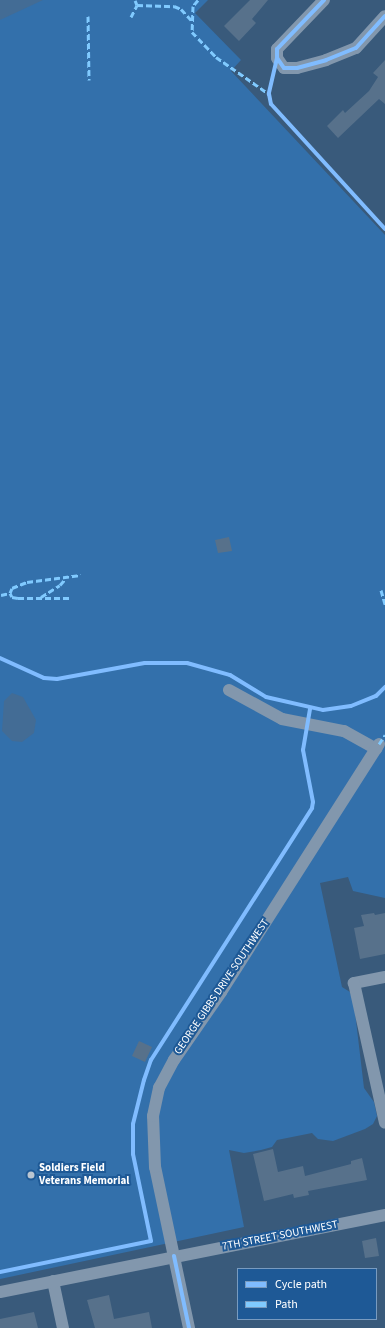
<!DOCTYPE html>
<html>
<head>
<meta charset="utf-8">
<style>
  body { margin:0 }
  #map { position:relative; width:385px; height:1328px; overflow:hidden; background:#395a7b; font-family:"Source Sans 3",sans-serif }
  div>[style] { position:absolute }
  .green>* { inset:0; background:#3370ab }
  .water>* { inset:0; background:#436c95 }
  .building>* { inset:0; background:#57718b }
  .minor>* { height:12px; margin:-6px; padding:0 6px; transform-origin:6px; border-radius:6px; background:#8297ad }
  .quiet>* { height:3px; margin-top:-1.5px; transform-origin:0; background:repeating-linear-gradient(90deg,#80caff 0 6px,transparent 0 9px) }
  .cycleway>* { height:4px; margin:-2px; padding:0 2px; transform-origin:2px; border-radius:2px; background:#80bcff }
  .dots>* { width:11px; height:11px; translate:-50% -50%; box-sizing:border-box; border:2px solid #1e5996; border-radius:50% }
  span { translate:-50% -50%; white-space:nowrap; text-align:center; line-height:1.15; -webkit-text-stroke:4px #1e5996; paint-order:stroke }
  .street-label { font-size:11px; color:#fff }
  .poi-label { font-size:11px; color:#fff; font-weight:700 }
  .left { translate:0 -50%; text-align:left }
  .legend { position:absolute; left:237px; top:1268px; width:140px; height:52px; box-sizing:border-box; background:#1e5996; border:1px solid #789bc0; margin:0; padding:5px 7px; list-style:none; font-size:12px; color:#fff }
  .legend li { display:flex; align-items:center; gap:8px; height:20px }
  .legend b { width:20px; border:1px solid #789bc0 }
</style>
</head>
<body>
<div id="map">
  <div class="green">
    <i style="clip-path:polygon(0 0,208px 0,195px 13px,241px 60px,231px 71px,385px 235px,385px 898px,353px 891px,348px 877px,320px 883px,342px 987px,350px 992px,354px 1004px,364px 1088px,374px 1102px,377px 1116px,373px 1124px,365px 1129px,333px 1141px,318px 1139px,312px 1133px,277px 1140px,272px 1147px,261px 1150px,244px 1153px,229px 1150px,244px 1227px,0 1279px)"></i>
  </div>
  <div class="water">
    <i style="clip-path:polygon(0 0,43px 0,0 20px)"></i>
    <i style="clip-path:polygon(12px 693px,23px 697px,36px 720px,34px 733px,22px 742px,12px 741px,2px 731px,4px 701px)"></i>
  </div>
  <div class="building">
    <i style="clip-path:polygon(250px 0,268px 0,252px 19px,256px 23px,239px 41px,224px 26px)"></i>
    <i style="clip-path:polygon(385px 60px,385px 104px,379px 99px,338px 138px,327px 126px,343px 110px,345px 113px,369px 91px,378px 77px,373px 73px)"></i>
    <i style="clip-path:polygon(229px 537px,232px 551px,218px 553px,215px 540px)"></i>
    <i style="clip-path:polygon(374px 913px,375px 915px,385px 913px,385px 954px,360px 959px,354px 928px,364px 926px,361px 915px)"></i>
    <i style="clip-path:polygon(139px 1041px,152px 1047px,145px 1062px,132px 1056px)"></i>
    <i style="clip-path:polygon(273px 1149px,278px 1172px,303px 1166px,305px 1176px,351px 1164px,351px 1161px,362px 1158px,367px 1180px,308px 1191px,309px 1195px,294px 1198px,293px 1194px,264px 1201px,253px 1154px)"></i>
    <i style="clip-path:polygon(376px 1238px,379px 1256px,365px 1258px,362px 1241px)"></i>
    <i style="clip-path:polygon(109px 1295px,114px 1319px,149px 1312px,152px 1328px,95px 1328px,87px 1300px)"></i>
    <i style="clip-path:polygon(34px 1312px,38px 1328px,0 1328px,0 1319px)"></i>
  </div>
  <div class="minor">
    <i style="left:324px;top:0;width:68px;rotate:133.8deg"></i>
    <i style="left:277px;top:49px;width:9px;rotate:90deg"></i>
    <i style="left:277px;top:58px;width:12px;rotate:55deg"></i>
    <i style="left:284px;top:68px;width:13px"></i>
    <i style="left:297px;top:68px;width:30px;rotate:-15deg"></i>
    <i style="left:326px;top:60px;width:32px;rotate:-22deg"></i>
    <i style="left:356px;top:48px;width:43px;rotate:-47.8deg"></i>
    <i style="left:229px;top:690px;width:60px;rotate:28.7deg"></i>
    <i style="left:282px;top:719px;width:63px;rotate:11deg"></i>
    <i style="left:344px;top:731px;width:37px;rotate:29deg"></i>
    <i style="left:385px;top:977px;width:32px;rotate:169deg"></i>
    <i style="left:354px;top:983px;width:143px;rotate:77.5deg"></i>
    <i style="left:53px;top:1281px;width:48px;rotate:78deg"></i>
    <i style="left:0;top:1292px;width:393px;rotate:-11.3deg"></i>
    <i style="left:189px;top:1328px;width:165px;rotate:-101.9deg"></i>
    <i style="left:155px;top:1167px;width:51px;rotate:-92.2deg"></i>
    <i style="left:153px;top:1116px;width:29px;rotate:-78deg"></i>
    <i style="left:159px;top:1088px;width:32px;rotate:-62deg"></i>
    <i style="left:174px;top:1060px;width:83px;rotate:-55.3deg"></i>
    <i style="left:221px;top:992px;width:294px;rotate:-57.5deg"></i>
  </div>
  <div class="quiet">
    <i style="left:198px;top:0;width:8px;rotate:130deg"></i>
    <i style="left:193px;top:6px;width:26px;rotate:92deg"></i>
    <i style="left:192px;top:32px;width:35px;rotate:46deg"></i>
    <i style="left:216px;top:57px;width:65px;rotate:34.9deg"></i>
    <i style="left:137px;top:5px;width:37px;rotate:2deg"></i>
    <i style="left:174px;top:6px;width:8px;rotate:23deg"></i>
    <i style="left:181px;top:9px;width:16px;rotate:47deg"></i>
    <i style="left:88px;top:16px;width:64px;rotate:89.1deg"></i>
    <i style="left:131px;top:17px;width:13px;rotate:-63deg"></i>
    <i style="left:137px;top:5px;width:5px;rotate:-112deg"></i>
    <i style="left:381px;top:590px;width:15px;rotate:74deg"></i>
    <i style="left:10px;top:593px;width:4px;rotate:63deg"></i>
    <i style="left:12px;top:597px;width:6px;rotate:9deg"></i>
    <i style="left:18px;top:598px;width:51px"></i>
    <i style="left:1px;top:595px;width:9px;rotate:-13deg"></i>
    <i style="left:10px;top:593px;width:5px;rotate:-68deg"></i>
    <i style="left:12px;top:588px;width:16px;rotate:-22deg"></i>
    <i style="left:27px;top:582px;width:54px;rotate:-7.4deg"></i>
    <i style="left:41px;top:597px;width:22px;rotate:-32deg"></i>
    <i style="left:60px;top:585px;width:9px;rotate:-49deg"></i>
    <i style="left:379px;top:744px;width:11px;rotate:-56deg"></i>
  </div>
  <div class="cycleway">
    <i style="left:324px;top:0;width:68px;rotate:133.8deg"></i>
    <i style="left:277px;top:49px;width:9px;rotate:90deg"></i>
    <i style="left:277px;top:58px;width:12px;rotate:55deg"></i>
    <i style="left:284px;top:68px;width:13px"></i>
    <i style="left:297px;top:68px;width:30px;rotate:-15deg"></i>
    <i style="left:326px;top:60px;width:32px;rotate:-22deg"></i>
    <i style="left:356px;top:48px;width:43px;rotate:-47.8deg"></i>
    <i style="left:277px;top:58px;width:37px;rotate:103deg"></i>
    <i style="left:269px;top:94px;width:10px;rotate:79deg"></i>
    <i style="left:271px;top:104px;width:169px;rotate:47.6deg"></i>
    <i style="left:0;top:658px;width:48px;rotate:24.4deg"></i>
    <i style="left:44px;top:678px;width:13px;rotate:4deg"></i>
    <i style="left:57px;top:679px;width:89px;rotate:-10.3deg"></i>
    <i style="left:145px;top:663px;width:42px"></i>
    <i style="left:187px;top:663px;width:45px;rotate:15.6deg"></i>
    <i style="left:230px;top:675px;width:42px;rotate:31.4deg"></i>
    <i style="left:266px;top:697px;width:58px;rotate:12.8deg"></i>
    <i style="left:323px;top:710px;width:28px;rotate:-8deg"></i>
    <i style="left:351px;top:706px;width:27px;rotate:-22deg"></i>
    <i style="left:376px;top:696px;width:13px;rotate:-45deg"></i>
    <i style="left:174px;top:1256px;width:74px;rotate:78.2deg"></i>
    <i style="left:0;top:1272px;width:154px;rotate:-11.6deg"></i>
    <i style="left:151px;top:1241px;width:89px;rotate:-101.7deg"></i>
    <i style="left:133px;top:1154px;width:30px;rotate:-90deg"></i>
    <i style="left:133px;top:1124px;width:45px;rotate:-76deg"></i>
    <i style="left:144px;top:1080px;width:21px;rotate:-71deg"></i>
    <i style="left:151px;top:1060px;width:299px;rotate:-57.4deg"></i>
    <i style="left:312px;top:808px;width:6px;rotate:-81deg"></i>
    <i style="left:313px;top:802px;width:53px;rotate:-100.9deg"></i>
    <i style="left:303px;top:750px;width:42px;rotate:-80.3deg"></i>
  </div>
  <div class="dots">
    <i style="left:31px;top:1175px;background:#bac5d1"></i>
  </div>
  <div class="street-label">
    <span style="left:222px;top:987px;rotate:-56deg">GEORGE GIBBS DRIVE SOUTHWEST</span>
    <span style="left:280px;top:1236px;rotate:-11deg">7TH STREET SOUTHWEST</span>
  </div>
  <div class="poi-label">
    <span class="left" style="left:39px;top:1175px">Soldiers Field<br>Veterans Memorial</span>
  </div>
  <ul class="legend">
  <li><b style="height:5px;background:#80bcff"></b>Cycle path</li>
  <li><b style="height:5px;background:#80caff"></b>Path</li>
  </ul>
</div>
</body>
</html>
